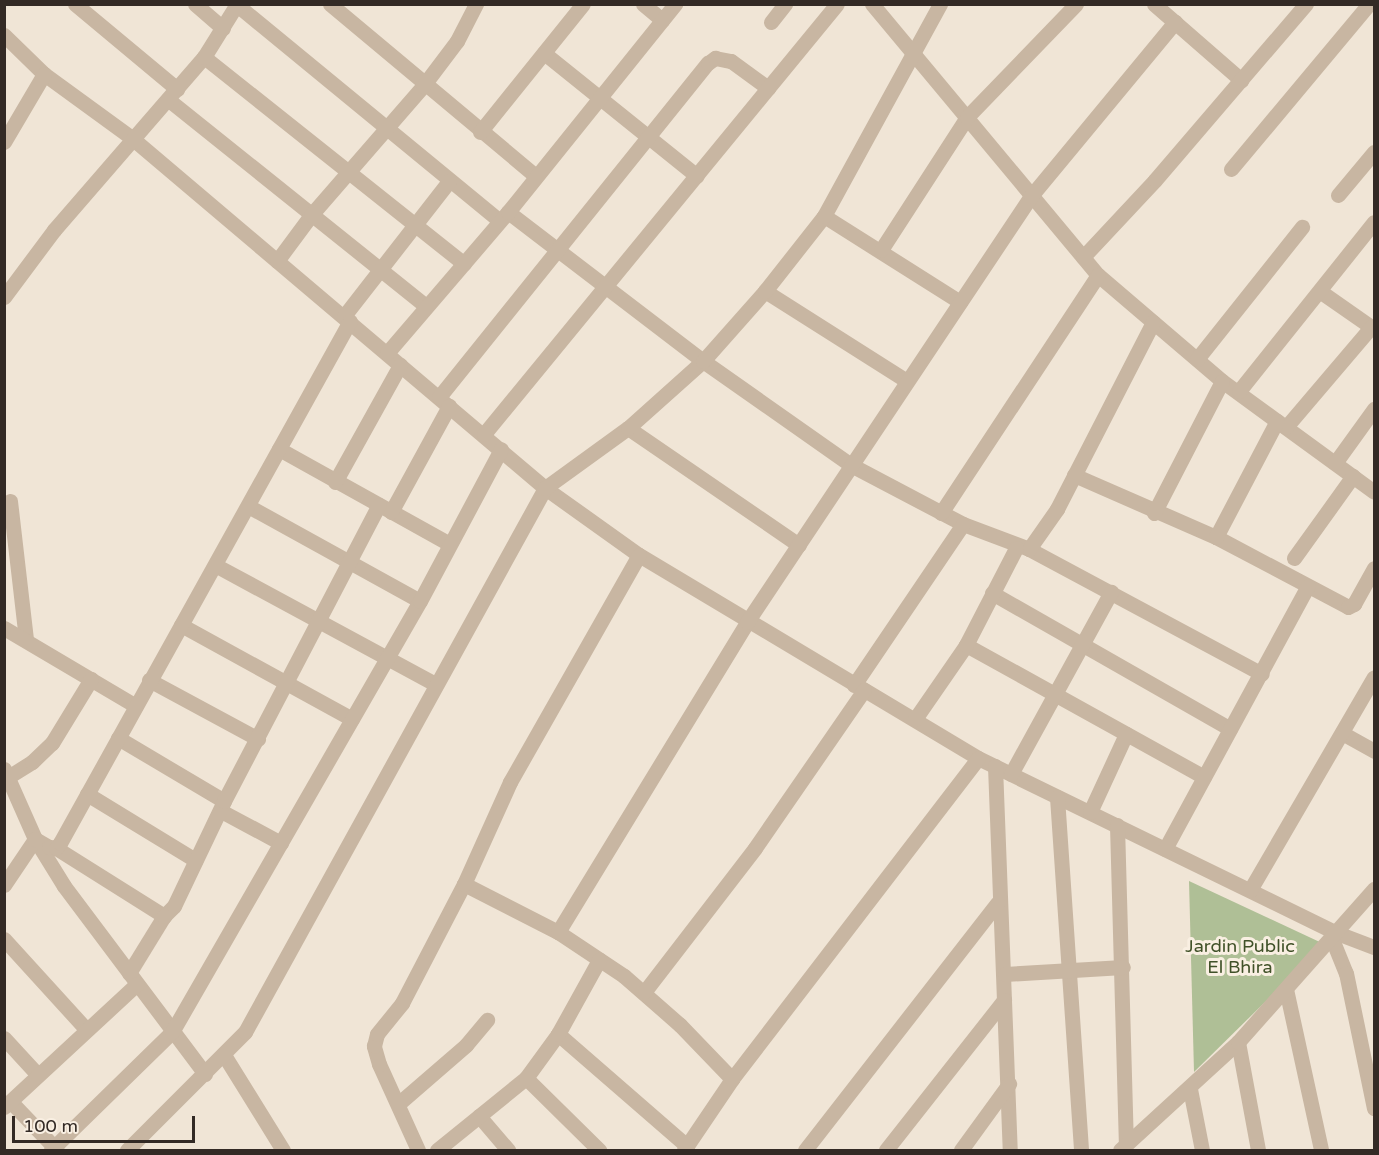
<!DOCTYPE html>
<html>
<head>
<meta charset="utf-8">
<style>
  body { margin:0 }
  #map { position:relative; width:1379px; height:1155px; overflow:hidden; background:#f0e5d6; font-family:"Varela Round",sans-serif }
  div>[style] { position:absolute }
  .green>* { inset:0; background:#afbf96 }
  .minor>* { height:15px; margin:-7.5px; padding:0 7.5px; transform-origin:7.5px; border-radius:7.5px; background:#c8b6a2 }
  span { translate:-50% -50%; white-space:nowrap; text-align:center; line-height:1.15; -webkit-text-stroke:6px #f9efe2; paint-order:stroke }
  .park-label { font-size:18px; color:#405128 }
  .frame { position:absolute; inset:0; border:6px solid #332a25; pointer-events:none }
  .scale { position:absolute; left:12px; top:1116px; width:183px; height:27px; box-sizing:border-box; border:3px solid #332a25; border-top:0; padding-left:8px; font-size:18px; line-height:21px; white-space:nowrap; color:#332a25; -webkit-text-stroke:4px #f9efe2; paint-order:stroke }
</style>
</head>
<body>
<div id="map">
  <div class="green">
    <i style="clip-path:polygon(1189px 881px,1324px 944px,1194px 1072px)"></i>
  </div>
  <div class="minor">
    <i style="left:75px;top:4px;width:133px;rotate:39.8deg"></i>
    <i style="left:195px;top:4px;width:37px;rotate:41deg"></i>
    <i style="left:330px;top:4px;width:268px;rotate:39.9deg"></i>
    <i style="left:643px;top:4px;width:25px;rotate:40deg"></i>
    <i style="left:872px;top:4px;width:353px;rotate:50.2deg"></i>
    <i style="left:1098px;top:275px;width:163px;rotate:40.5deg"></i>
    <i style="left:1222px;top:381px;width:188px;rotate:36.1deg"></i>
    <i style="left:1154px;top:4px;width:116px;rotate:41.1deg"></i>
    <i style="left:237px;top:5px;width:339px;rotate:39.4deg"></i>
    <i style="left:771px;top:22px;width:23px;rotate:-52deg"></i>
    <i style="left:4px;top:35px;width:56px;rotate:44.3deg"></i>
    <i style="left:44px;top:74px;width:110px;rotate:36.1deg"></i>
    <i style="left:133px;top:139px;width:540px;rotate:40.27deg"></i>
    <i style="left:545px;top:488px;width:115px;rotate:35.5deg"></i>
    <i style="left:639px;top:555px;width:395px;rotate:30.9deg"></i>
    <i style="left:978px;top:758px;width:399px;rotate:26deg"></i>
    <i style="left:1337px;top:933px;width:40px;rotate:21deg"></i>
    <i style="left:544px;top:53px;width:196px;rotate:38.8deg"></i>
    <i style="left:204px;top:57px;width:332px;rotate:38.5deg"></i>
    <i style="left:170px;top:101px;width:328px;rotate:38.7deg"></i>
    <i style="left:480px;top:132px;width:164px;rotate:-51.2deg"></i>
    <i style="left:4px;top:142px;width:79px;rotate:-59.5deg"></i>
    <i style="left:1231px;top:169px;width:215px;rotate:-50.1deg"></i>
    <i style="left:1338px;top:195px;width:56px;rotate:-50.1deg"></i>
    <i style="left:508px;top:212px;width:245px;rotate:37.4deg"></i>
    <i style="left:703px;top:361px;width:181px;rotate:35.1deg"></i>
    <i style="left:851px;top:465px;width:127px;rotate:27.8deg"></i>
    <i style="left:963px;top:524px;width:71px;rotate:20.7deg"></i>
    <i style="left:1029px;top:549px;width:264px;rotate:28.2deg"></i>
    <i style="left:824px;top:216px;width:161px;rotate:32.3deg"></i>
    <i style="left:881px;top:250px;width:158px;rotate:-57.1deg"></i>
    <i style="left:967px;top:117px;width:157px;rotate:-46deg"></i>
    <i style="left:1083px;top:257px;width:105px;rotate:-46.9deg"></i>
    <i style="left:1155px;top:180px;width:232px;rotate:-49.4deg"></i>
    <i style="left:277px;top:261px;width:57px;rotate:-53.5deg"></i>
    <i style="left:311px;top:215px;width:171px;rotate:-49deg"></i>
    <i style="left:423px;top:86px;width:56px;rotate:-52.9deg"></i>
    <i style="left:457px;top:41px;width:42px;rotate:-62.8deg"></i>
    <i style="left:765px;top:291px;width:168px;rotate:32.4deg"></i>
    <i style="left:1321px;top:292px;width:65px;rotate:34.9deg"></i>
    <i style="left:4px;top:297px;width:84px;rotate:-53.3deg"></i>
    <i style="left:54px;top:230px;width:229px;rotate:-49.1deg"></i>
    <i style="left:204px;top:57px;width:62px;rotate:-58.1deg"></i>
    <i style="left:344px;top:316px;width:171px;rotate:-52.1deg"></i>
    <i style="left:387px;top:353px;width:186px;rotate:-49.4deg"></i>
    <i style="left:508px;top:212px;width:267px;rotate:-51.2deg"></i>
    <i style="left:1197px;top:359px;width:169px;rotate:-51.5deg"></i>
    <i style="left:1239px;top:391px;width:216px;rotate:-51.4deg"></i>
    <i style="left:439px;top:397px;width:429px;rotate:-51.2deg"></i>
    <i style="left:708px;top:63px;width:9px;rotate:-36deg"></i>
    <i style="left:715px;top:58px;width:16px;rotate:11deg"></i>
    <i style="left:731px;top:61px;width:46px;rotate:36.1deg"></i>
    <i style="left:1286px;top:427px;width:131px;rotate:-49.6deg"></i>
    <i style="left:628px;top:428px;width:207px;rotate:34.4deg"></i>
    <i style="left:484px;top:434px;width:556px;rotate:-50.62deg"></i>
    <i style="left:279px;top:449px;width:193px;rotate:29.1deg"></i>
    <i style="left:1335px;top:463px;width:67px;rotate:-54.2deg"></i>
    <i style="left:1074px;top:475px;width:155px;rotate:23.6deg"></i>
    <i style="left:1216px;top:537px;width:149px;rotate:27.9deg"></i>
    <i style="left:1348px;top:607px;width:7px;rotate:-27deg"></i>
    <i style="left:1354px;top:604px;width:41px;rotate:-60.9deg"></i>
    <i style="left:335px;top:482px;width:134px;rotate:-60.9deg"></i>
    <i style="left:10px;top:501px;width:140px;rotate:83.4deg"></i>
    <i style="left:248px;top:506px;width:196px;rotate:28.9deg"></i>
    <i style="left:391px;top:512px;width:121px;rotate:-61.3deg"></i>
    <i style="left:941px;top:513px;width:285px;rotate:-56.6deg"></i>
    <i style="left:1154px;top:513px;width:148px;rotate:-62.7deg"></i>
    <i style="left:1216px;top:537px;width:131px;rotate:-62.3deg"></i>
    <i style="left:1029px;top:549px;width:49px;rotate:-55deg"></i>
    <i style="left:1057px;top:509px;width:210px;rotate:-62.8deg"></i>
    <i style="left:1294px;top:558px;width:101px;rotate:-54.3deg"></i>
    <i style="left:215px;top:565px;width:250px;rotate:28.4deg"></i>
    <i style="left:992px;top:593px;width:274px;rotate:29.7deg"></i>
    <i style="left:181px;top:625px;width:195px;rotate:28.8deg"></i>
    <i style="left:4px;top:628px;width:153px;rotate:30.6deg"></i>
    <i style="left:966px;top:645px;width:272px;rotate:29deg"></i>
    <i style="left:149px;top:680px;width:124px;rotate:28.4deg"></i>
    <i style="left:854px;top:685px;width:194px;rotate:-55.9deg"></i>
    <i style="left:915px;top:719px;width:90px;rotate:-55.4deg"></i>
    <i style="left:966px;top:645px;width:109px;rotate:-62.7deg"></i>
    <i style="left:1342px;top:733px;width:37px;rotate:29deg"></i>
    <i style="left:118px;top:738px;width:123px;rotate:30.7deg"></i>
    <i style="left:995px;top:766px;width:384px;rotate:87.8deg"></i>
    <i style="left:4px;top:769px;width:77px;rotate:66.1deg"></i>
    <i style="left:35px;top:839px;width:55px;rotate:58.3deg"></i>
    <i style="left:64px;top:886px;width:235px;rotate:53.1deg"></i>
    <i style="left:1011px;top:774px;width:208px;rotate:-61.2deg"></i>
    <i style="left:8px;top:777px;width:28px;rotate:-32deg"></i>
    <i style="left:32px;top:762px;width:28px;rotate:-44deg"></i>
    <i style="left:52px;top:743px;width:75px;rotate:-58.6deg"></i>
    <i style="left:87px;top:794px;width:127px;rotate:31.4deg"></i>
    <i style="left:1057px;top:797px;width:354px;rotate:86.1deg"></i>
    <i style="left:221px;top:811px;width:68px;rotate:28.1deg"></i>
    <i style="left:1090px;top:812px;width:86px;rotate:-65.2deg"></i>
    <i style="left:1117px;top:825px;width:320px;rotate:88.4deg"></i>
    <i style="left:56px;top:848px;width:128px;rotate:32.2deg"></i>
    <i style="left:1165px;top:849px;width:299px;rotate:-61.5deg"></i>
    <i style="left:464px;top:884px;width:106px;rotate:27.1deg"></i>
    <i style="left:558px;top:932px;width:79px;rotate:33.7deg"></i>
    <i style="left:624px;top:976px;width:74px;rotate:41.2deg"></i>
    <i style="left:680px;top:1025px;width:75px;rotate:46.1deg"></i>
    <i style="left:4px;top:885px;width:55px;rotate:-56deg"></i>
    <i style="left:35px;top:839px;width:16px;rotate:30deg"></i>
    <i style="left:49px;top:847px;width:7px;rotate:8deg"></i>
    <i style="left:56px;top:848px;width:6px;rotate:-51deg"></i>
    <i style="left:60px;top:843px;width:597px;rotate:-60.95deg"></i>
    <i style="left:1250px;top:890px;width:246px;rotate:-59.8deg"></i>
    <i style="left:558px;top:932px;width:363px;rotate:-58.6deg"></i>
    <i style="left:747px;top:622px;width:512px;rotate:-56.31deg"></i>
    <i style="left:1031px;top:196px;width:226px;rotate:-50.4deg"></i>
    <i style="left:4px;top:939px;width:122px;rotate:47.7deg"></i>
    <i style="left:1332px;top:939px;width:37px;rotate:68deg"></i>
    <i style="left:1346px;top:973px;width:138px;rotate:78.3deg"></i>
    <i style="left:129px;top:973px;width:67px;rotate:-58.4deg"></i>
    <i style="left:164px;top:916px;width:14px;rotate:-45deg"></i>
    <i style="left:174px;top:906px;width:116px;rotate:-64.5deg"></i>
    <i style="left:224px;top:801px;width:334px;rotate:-62.4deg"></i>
    <i style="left:1005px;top:974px;width:118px;rotate:-3.4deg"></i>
    <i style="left:1286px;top:989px;width:165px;rotate:77.7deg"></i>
    <i style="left:645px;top:991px;width:180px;rotate:-52.4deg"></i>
    <i style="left:755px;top:848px;width:192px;rotate:-55.4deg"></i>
    <i style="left:558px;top:1034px;width:171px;rotate:41deg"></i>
    <i style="left:4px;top:1038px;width:50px;rotate:47.4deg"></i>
    <i style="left:1238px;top:1042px;width:110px;rotate:79.5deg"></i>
    <i style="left:224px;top:1055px;width:112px;rotate:58.2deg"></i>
    <i style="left:526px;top:1078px;width:103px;rotate:44.6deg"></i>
    <i style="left:1190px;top:1089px;width:62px;rotate:78.9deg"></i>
    <i style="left:11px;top:1102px;width:66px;rotate:46.2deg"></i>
    <i style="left:398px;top:1104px;width:90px;rotate:-40.9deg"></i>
    <i style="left:466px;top:1045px;width:33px;rotate:-50deg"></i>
    <i style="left:4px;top:1107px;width:181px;rotate:-42.8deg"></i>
    <i style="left:479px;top:1116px;width:45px;rotate:49.5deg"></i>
    <i style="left:51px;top:1150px;width:169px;rotate:-44.3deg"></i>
    <i style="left:172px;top:1032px;width:497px;rotate:-60.1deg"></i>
    <i style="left:420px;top:601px;width:172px;rotate:-61.9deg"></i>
    <i style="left:127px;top:1150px;width:167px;rotate:-45deg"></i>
    <i style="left:245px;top:1032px;width:621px;rotate:-61.12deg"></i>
    <i style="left:545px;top:488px;width:102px;rotate:-35.9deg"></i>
    <i style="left:628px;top:428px;width:101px;rotate:-41.8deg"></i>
    <i style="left:703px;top:361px;width:94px;rotate:-48.5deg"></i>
    <i style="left:765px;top:291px;width:95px;rotate:-51.8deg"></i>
    <i style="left:824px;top:216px;width:242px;rotate:-61.3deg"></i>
    <i style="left:418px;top:1150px;width:94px;rotate:-114.4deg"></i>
    <i style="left:379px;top:1064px;width:19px;rotate:-106deg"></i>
    <i style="left:374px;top:1046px;width:12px;rotate:-76deg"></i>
    <i style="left:377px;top:1034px;width:40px;rotate:-51deg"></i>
    <i style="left:402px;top:1003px;width:134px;rotate:-62.5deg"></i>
    <i style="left:464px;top:884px;width:112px;rotate:-65.7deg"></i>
    <i style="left:510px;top:782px;width:261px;rotate:-60.4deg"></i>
    <i style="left:437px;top:1150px;width:114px;rotate:-39deg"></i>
    <i style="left:526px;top:1078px;width:54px;rotate:-54deg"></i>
    <i style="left:558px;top:1034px;width:85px;rotate:-61deg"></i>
    <i style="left:684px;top:1150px;width:86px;rotate:-55.9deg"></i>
    <i style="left:732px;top:1079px;width:404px;rotate:-52.5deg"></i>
    <i style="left:805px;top:1150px;width:313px;rotate:-52.1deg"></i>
    <i style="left:886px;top:1150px;width:191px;rotate:-51.8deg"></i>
    <i style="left:961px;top:1150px;width:82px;rotate:-54deg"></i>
    <i style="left:1120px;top:1150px;width:160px;rotate:-42.5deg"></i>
    <i style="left:1238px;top:1042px;width:205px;rotate:-48.4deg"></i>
  </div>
  <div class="park-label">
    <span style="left:1240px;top:957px">Jardin Public<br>El Bhira</span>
  </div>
  <div class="frame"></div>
  <div class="scale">100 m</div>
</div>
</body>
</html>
